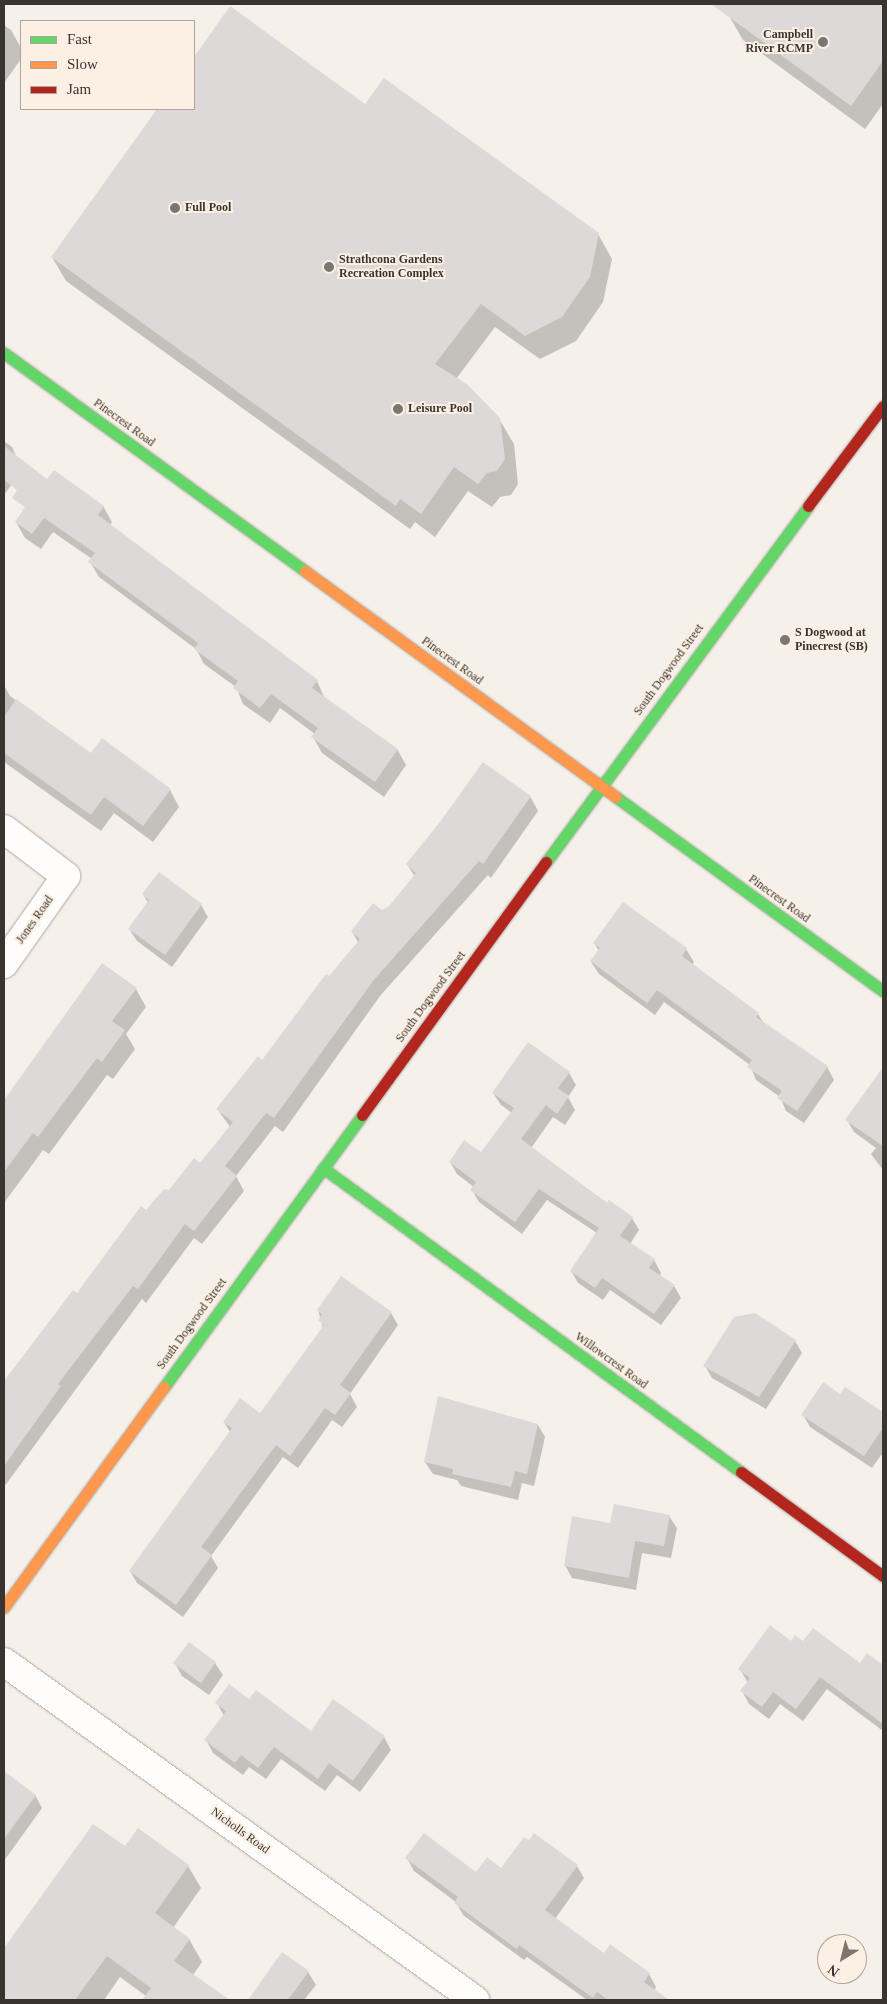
<!DOCTYPE html>
<html>
<head>
<meta charset="utf-8">
<style>
  body { margin:0 }
  #map { position:relative; width:887px; height:2004px; overflow:hidden; background:#f6f0ea; font-family:Georgia,serif }
  div>[style] { position:absolute }
  .shadow>* { inset:0; background:#0003 }
  .building>* { inset:0; background:#ded9d9 }
  .roads { filter:drop-shadow(0 0 1px #aca7a2) drop-shadow(0 0 1px #aca7a2) }
  .street>* { height:28px; margin:-14px; padding:0 14px; transform-origin:14px; border-radius:14px; background:#fefdfc }
  .fast>* { height:11px; margin:-5.5px; padding:0 5.5px; transform-origin:5.5px; border-radius:5.5px; background:#63d668 }
  .slow>* { height:11px; margin:-5.5px; padding:0 5.5px; transform-origin:5.5px; border-radius:5.5px; background:#ff974d }
  .jam>* { height:11px; margin:-5.5px; padding:0 5.5px; transform-origin:5.5px; border-radius:5.5px; background:#b3261e }
  .dots>* { width:14px; height:14px; translate:-50% -50%; box-sizing:border-box; border:2px solid #fcf0e4; border-radius:50% }
  span { translate:-50% -50%; white-space:nowrap; text-align:center; line-height:1.15; -webkit-text-stroke:4px #fcf0e4; paint-order:stroke }
  .poi-label { font-size:12px; color:#393430; font-weight:700 }
  .right { translate:-100% -50%; text-align:right }
  .left { translate:0 -50%; text-align:left }
  .street-label { font-size:12px; color:#393430 }
  .frame { position:absolute; inset:0; border:5px solid #393430; pointer-events:none }
  .legend { position:absolute; left:20px; top:20px; width:175px; height:90px; box-sizing:border-box; background:#fcf0e4; border:1px solid #aea59c; margin:0; padding:6px 9px; list-style:none; font-size:15px; color:#393430 }
  .legend li { display:flex; align-items:center; gap:10px; height:25px }
  .legend b { width:25px; border:1px solid #aea59c }
  .north { position:absolute; left:817px; top:1934px; width:50px; height:50px; box-sizing:border-box; background:#fcf0e4; border:1px solid #aea59c; border-radius:50%; rotate:216deg; font-size:14px; font-weight:700; line-height:20px; text-align:center; color:#393430 }
  .north::after { content:''; display:block; margin:auto; width:18px; height:22px; background:#7b7671; clip-path:polygon(50% 0,100% 100%,50% 72%,0 100%) }
</style>
</head>
<body>
<div id="map">
  <div class="shadow">
    <i style="clip-path:polygon(738px 4px,883px 4px,883px 104px,865px 129px,743px 40px,729px 16px)"></i>
    <i style="clip-path:polygon(231px 8px,365px 106px,598px 234px,612px 259px,603px 302px,576px 341px,540px 359px,495px 327px,456px 379px,499px 419px,514px 444px,518px 484px,511px 495px,500px 497px,492px 507px,468px 491px,435px 537px,415px 522px,410px 529px,66px 281px,52px 257px,159px 109px,194px 109px,194px 60px)"></i>
    <i style="clip-path:polygon(4px 25px,11px 30px,21px 48px,21px 59px,4px 83px)"></i>
    <i style="clip-path:polygon(4px 441px,12px 447px,22px 470px,4px 495px)"></i>
    <i style="clip-path:polygon(103px 506px,112px 522px,110px 525px,317px 681px,325px 699px,397px 749px,406px 765px,384px 797px,322px 753px,313px 737px,315px 734px,280px 708px,270px 723px,243px 704px,236px 687px,204px 664px,196px 649px,99px 577px,90px 562px,92px 559px,53px 532px,41px 549px,25px 538px,16px 522px)"></i>
    <i style="clip-path:polygon(4px 685px,10px 696px,91px 755px,170px 790px,179px 807px,153px 842px,114px 813px,101px 831px,4px 762px)"></i>
    <i style="clip-path:polygon(530px 796px,538px 811px,491px 878px,488px 875px,380px 996px,283px 1132px,275px 1126px,236px 1176px,244px 1191px,202px 1244px,194px 1238px,146px 1303px,142px 1299px,4px 1487px,4px 1385px,73px 1292px,77px 1295px,147px 1212px,200px 1164px,230px 1127px,218px 1110px,263px 1062px,358px 942px,352px 931px,389px 907px,415px 877px,407px 864px)"></i>
    <i style="clip-path:polygon(143px 894px,201px 905px,208px 917px,172px 967px,137px 941px,129px 929px,148px 903px)"></i>
    <i style="clip-path:polygon(623px 903px,686px 949px,694px 962px,692px 965px,758px 1014px,764px 1024px,827px 1067px,834px 1080px,804px 1123px,786px 1111px,780px 1097px,756px 1080px,750px 1065px,664px 1002px,655px 1015px,599px 974px,591px 962px,599px 951px,594px 943px)"></i>
    <i style="clip-path:polygon(103px 964px,136px 989px,146px 1007px,126px 1034px,135px 1049px,113px 1079px,107px 1075px,49px 1154px,43px 1150px,4px 1203px,4px 1102px)"></i>
    <i style="clip-path:polygon(529px 1044px,569px 1073px,576px 1085px,568px 1097px,575px 1110px,565px 1125px,553px 1117px,531px 1148px,608px 1204px,609px 1202px,632px 1218px,639px 1230px,630px 1244px,654px 1260px,661px 1273px,659px 1276px,674px 1286px,681px 1298px,661px 1325px,610px 1290px,603px 1300px,578px 1283px,571px 1271px,597px 1233px,547px 1200px,522px 1234px,479px 1202px,472px 1190px,474px 1187px,457px 1174px,450px 1162px,481px 1154px,512px 1113px,501px 1105px,493px 1093px)"></i>
    <i style="clip-path:polygon(872px 1085px,883px 1093px,883px 1170px,871px 1154px,876px 1148px,854px 1132px,847px 1120px)"></i>
    <i style="clip-path:polygon(318px 1310px,391px 1313px,398px 1325px,350px 1394px,357px 1407px,342px 1427px,332px 1420px,298px 1468px,283px 1457px,211px 1556px,218px 1568px,183px 1617px,137px 1583px,130px 1571px,230px 1432px,224px 1422px,260px 1415px,323px 1328px)"></i>
    <i style="clip-path:polygon(795px 1341px,802px 1353px,766px 1409px,712px 1378px,705px 1366px)"></i>
    <i style="clip-path:polygon(845px 1388px,883px 1414px,883px 1457px,881px 1455px,872px 1468px,810px 1427px,803px 1415px,841px 1395px)"></i>
    <i style="clip-path:polygon(439px 1398px,538px 1425px,545px 1437px,534px 1486px,522px 1483px,518px 1500px,461px 1486px,457px 1480px,433px 1474px,425px 1462px)"></i>
    <i style="clip-path:polygon(669px 1516px,677px 1528px,671px 1558px,642px 1553px,636px 1590px,572px 1578px,565px 1565px,611px 1525px)"></i>
    <i style="clip-path:polygon(791px 1643px,803px 1643px,860px 1665px,867px 1655px,883px 1667px,883px 1731px,827px 1689px,803px 1721px,780px 1704px,769px 1719px,749px 1704px,742px 1691px,748px 1683px,740px 1669px)"></i>
    <i style="clip-path:polygon(175px 1663px,215px 1663px,223px 1675px,209px 1695px,182px 1676px)"></i>
    <i style="clip-path:polygon(250px 1700px,311px 1732px,384px 1737px,391px 1750px,360px 1792px,337px 1775px,325px 1791px,281px 1759px,266px 1779px,249px 1767px,243px 1775px,213px 1753px,206px 1740px,224px 1716px,217px 1703px)"></i>
    <i style="clip-path:polygon(4px 1773px,35px 1795px,42px 1808px,4px 1861px)"></i>
    <i style="clip-path:polygon(93px 1825px,125px 1848px,188px 1866px,201px 1888px,173px 1928px,189px 1939px,202px 1962px,193px 1975px,227px 2000px,144px 2000px,146px 1996px,120px 1977px,104px 2000px,4px 2000px,4px 1950px)"></i>
    <i style="clip-path:polygon(407px 1858px,476px 1874px,577px 1866px,584px 1878px,555px 1919px,604px 1955px,649px 1974px,656px 1987px,654px 1991px,667px 2000px,587px 2000px,527px 1957px,524px 1960px,463px 1915px,456px 1902px,414px 1871px)"></i>
    <i style="clip-path:polygon(283px 1954px,308px 1972px,316px 1985px,304px 2000px,249px 2000px)"></i>
  </div>
  <div class="building">
    <i style="clip-path:polygon(711px 4px,883px 4px,883px 61px,851px 106px)"></i>
    <i style="clip-path:polygon(230px 6px,365px 104px,384px 78px,599px 233px,590px 277px,562px 317px,525px 336px,481px 304px,435px 364px,467px 384px,500px 418px,505px 459px,497px 471px,487px 473px,478px 484px,454px 467px,421px 514px,400px 499px,396px 506px,51px 257px,157px 109px,194px 109px,194px 57px)"></i>
    <i style="clip-path:polygon(4px 446px,47px 479px,54px 470px,104px 506px,98px 515px,318px 680px,312px 688px,398px 749px,375px 782px,311px 737px,318px 728px,271px 694px,260px 708px,233px 688px,238px 681px,194px 649px,198px 643px,88px 562px,95px 553px,44px 518px,32px 534px,15px 522px,25px 507px,12px 498px,17px 490px,4px 480px)"></i>
    <i style="clip-path:polygon(16px 699px,91px 753px,102px 738px,171px 789px,143px 826px,104px 797px,91px 815px,4px 753px,4px 717px)"></i>
    <i style="clip-path:polygon(483px 762px,531px 796px,483px 864px,479px 861px,373px 981px,274px 1118px,266px 1113px,225px 1166px,237px 1176px,194px 1231px,185px 1224px,138px 1289px,133px 1286px,58px 1384px,61px 1386px,4px 1466px,4px 1381px,73px 1290px,77px 1293px,141px 1206px,146px 1210px,164px 1189px,169px 1190px,194px 1158px,200px 1163px,233px 1122px,216px 1109px,258px 1056px,262px 1060px,326px 974px,329px 976px,360px 939px,351px 931px,373px 903px,382px 910px,389px 906px,416px 873px,406px 864px,440px 822px)"></i>
    <i style="clip-path:polygon(159px 872px,202px 904px,165px 955px,128px 929px,149px 900px,142px 894px)"></i>
    <i style="clip-path:polygon(623px 902px,687px 948px,682px 956px,759px 1013px,756px 1017px,828px 1066px,797px 1111px,777px 1098px,782px 1091px,747px 1067px,752px 1060px,657px 990px,647px 1003px,590px 961px,600px 948px,593px 943px)"></i>
    <i style="clip-path:polygon(102px 963px,137px 988px,112px 1021px,125px 1030px,102px 1062px,97px 1058px,38px 1137px,33px 1133px,4px 1172px,4px 1100px)"></i>
    <i style="clip-path:polygon(528px 1042px,570px 1072px,558px 1088px,569px 1096px,557px 1114px,546px 1105px,521px 1139px,607px 1203px,609px 1200px,633px 1217px,620px 1236px,655px 1259px,649px 1268px,675px 1285px,654px 1314px,602px 1278px,595px 1288px,570px 1271px,599px 1228px,539px 1189px,515px 1222px,470px 1190px,476px 1182px,449px 1162px,464px 1140px,481px 1152px,514px 1108px,492px 1093px)"></i>
    <i style="clip-path:polygon(883px 1067px,883px 1146px,845px 1120px)"></i>
    <i style="clip-path:polygon(341px 1276px,392px 1312px,340px 1385px,351px 1393px,335px 1415px,325px 1408px,290px 1456px,276px 1445px,201px 1547px,212px 1555px,176px 1605px,129px 1571px,232px 1428px,223px 1422px,240px 1398px,260px 1413px,324px 1325px,318px 1320px,322px 1314px,317px 1310px)"></i>
    <i style="clip-path:polygon(755px 1313px,796px 1340px,759px 1397px,703px 1366px,734px 1317px)"></i>
    <i style="clip-path:polygon(823px 1382px,840px 1394px,845px 1387px,883px 1412px,883px 1428px,864px 1456px,801px 1415px)"></i>
    <i style="clip-path:polygon(438px 1396px,538px 1424px,527px 1474px,515px 1471px,511px 1487px,452px 1474px,453px 1469px,424px 1462px)"></i>
    <i style="clip-path:polygon(614px 1504px,670px 1515px,664px 1546px,635px 1541px,629px 1578px,564px 1566px,572px 1516px,610px 1523px)"></i>
    <i style="clip-path:polygon(770px 1625px,791px 1641px,795px 1635px,803px 1641px,813px 1628px,860px 1663px,867px 1653px,883px 1665px,883px 1724px,820px 1677px,796px 1709px,773px 1692px,762px 1707px,740px 1691px,750px 1678px,738px 1669px)"></i>
    <i style="clip-path:polygon(189px 1642px,216px 1662px,201px 1683px,173px 1663px)"></i>
    <i style="clip-path:polygon(229px 1684px,249px 1699px,256px 1690px,311px 1731px,333px 1699px,385px 1736px,353px 1781px,329px 1763px,318px 1779px,274px 1747px,258px 1768px,241px 1755px,235px 1763px,204px 1740px,226px 1711px,215px 1703px)"></i>
    <i style="clip-path:polygon(4px 1771px,36px 1795px,4px 1839px)"></i>
    <i style="clip-path:polygon(93px 1824px,125px 1846px,138px 1828px,189px 1865px,155px 1913px,190px 1939px,174px 1961px,230px 2000px,142px 2000px,151px 1988px,107px 1956px,75px 2000px,4px 2000px,4px 1948px)"></i>
    <i style="clip-path:polygon(424px 1833px,476px 1872px,487px 1857px,501px 1868px,524px 1837px,529px 1840px,534px 1833px,578px 1865px,545px 1910px,604px 1953px,610px 1944px,650px 1973px,644px 1982px,669px 2000px,608px 2000px,597px 1992px,593px 1998px,519px 1945px,517px 1949px,454px 1903px,458px 1897px,405px 1858px)"></i>
    <i style="clip-path:polygon(282px 1952px,309px 1971px,288px 2000px,248px 2000px)"></i>
  </div>
  <div class="roads">
    <div class="street">
      <i style="left:4px;top:829px;width:78px;rotate:37.2deg"></i>
      <i style="left:66px;top:876px;width:108px;rotate:125.2deg"></i>
      <i style="left:4px;top:1662px;width:580px;rotate:35.66deg"></i>
    </div>
    <div class="fast">
      <i style="left:4px;top:353px;width:372px;rotate:35.9deg"></i>
      <i style="left:616px;top:797px;width:330px;rotate:36deg"></i>
      <i style="left:546px;top:862px;width:442px;rotate:-53.6deg"></i>
      <i style="left:323px;top:1168px;width:517px;rotate:36.03deg"></i>
      <i style="left:164px;top:1387px;width:336px;rotate:-53.9deg"></i>
    </div>
    <div class="slow">
      <i style="left:305px;top:571px;width:384px;rotate:36deg"></i>
      <i style="left:4px;top:1607px;width:272px;rotate:-54deg"></i>
    </div>
    <div class="jam">
      <i style="left:808px;top:506px;width:125px;rotate:-53.1deg"></i>
      <i style="left:362px;top:1115px;width:313px;rotate:-54deg"></i>
      <i style="left:741px;top:1472px;width:176px;rotate:36.2deg"></i>
    </div>
  </div>
  <div class="dots">
    <i style="left:823px;top:42px;background:#7b7671"></i>
    <i style="left:175px;top:208px;background:#7b7671"></i>
    <i style="left:329px;top:267px;background:#7b7671"></i>
    <i style="left:398px;top:409px;background:#7b7671"></i>
    <i style="left:785px;top:640px;background:#7b7671"></i>
  </div>
  <div class="poi-label">
    <span class="right" style="left:813px;top:42px">Campbell<br>River RCMP</span>
    <span class="left" style="left:185px;top:208px">Full Pool</span>
    <span class="left" style="left:339px;top:267px">Strathcona Gardens<br>Recreation Complex</span>
    <span class="left" style="left:408px;top:409px">Leisure Pool</span>
    <span class="left" style="left:795px;top:640px">S Dogwood at<br>Pinecrest (SB)</span>
  </div>
  <div class="street-label">
    <span style="left:124px;top:423px;rotate:36deg">Pinecrest Road</span>
    <span style="left:452px;top:661px;rotate:36deg">Pinecrest Road</span>
    <span style="left:669px;top:670px;rotate:-54deg">South Dogwood Street</span>
    <span style="left:779px;top:899px;rotate:36deg">Pinecrest Road</span>
    <span style="left:35px;top:920px;rotate:-55deg">Jones Road</span>
    <span style="left:431px;top:997px;rotate:-54deg">South Dogwood Street</span>
    <span style="left:192px;top:1324px;rotate:-54deg">South Dogwood Street</span>
    <span style="left:611px;top:1361px;rotate:36deg">Willowcrest Road</span>
    <span style="left:240px;top:1831px;rotate:36deg">Nicholls Road</span>
  </div>
  <div class="frame"></div>
  <ul class="legend">
  <li><b style="height:6px;background:#63d668"></b>Fast</li>
  <li><b style="height:6px;background:#ff974d"></b>Slow</li>
  <li><b style="height:6px;background:#b3261e"></b>Jam</li>
  </ul>
  <div class="north">N</div>
</div>
</body>
</html>
